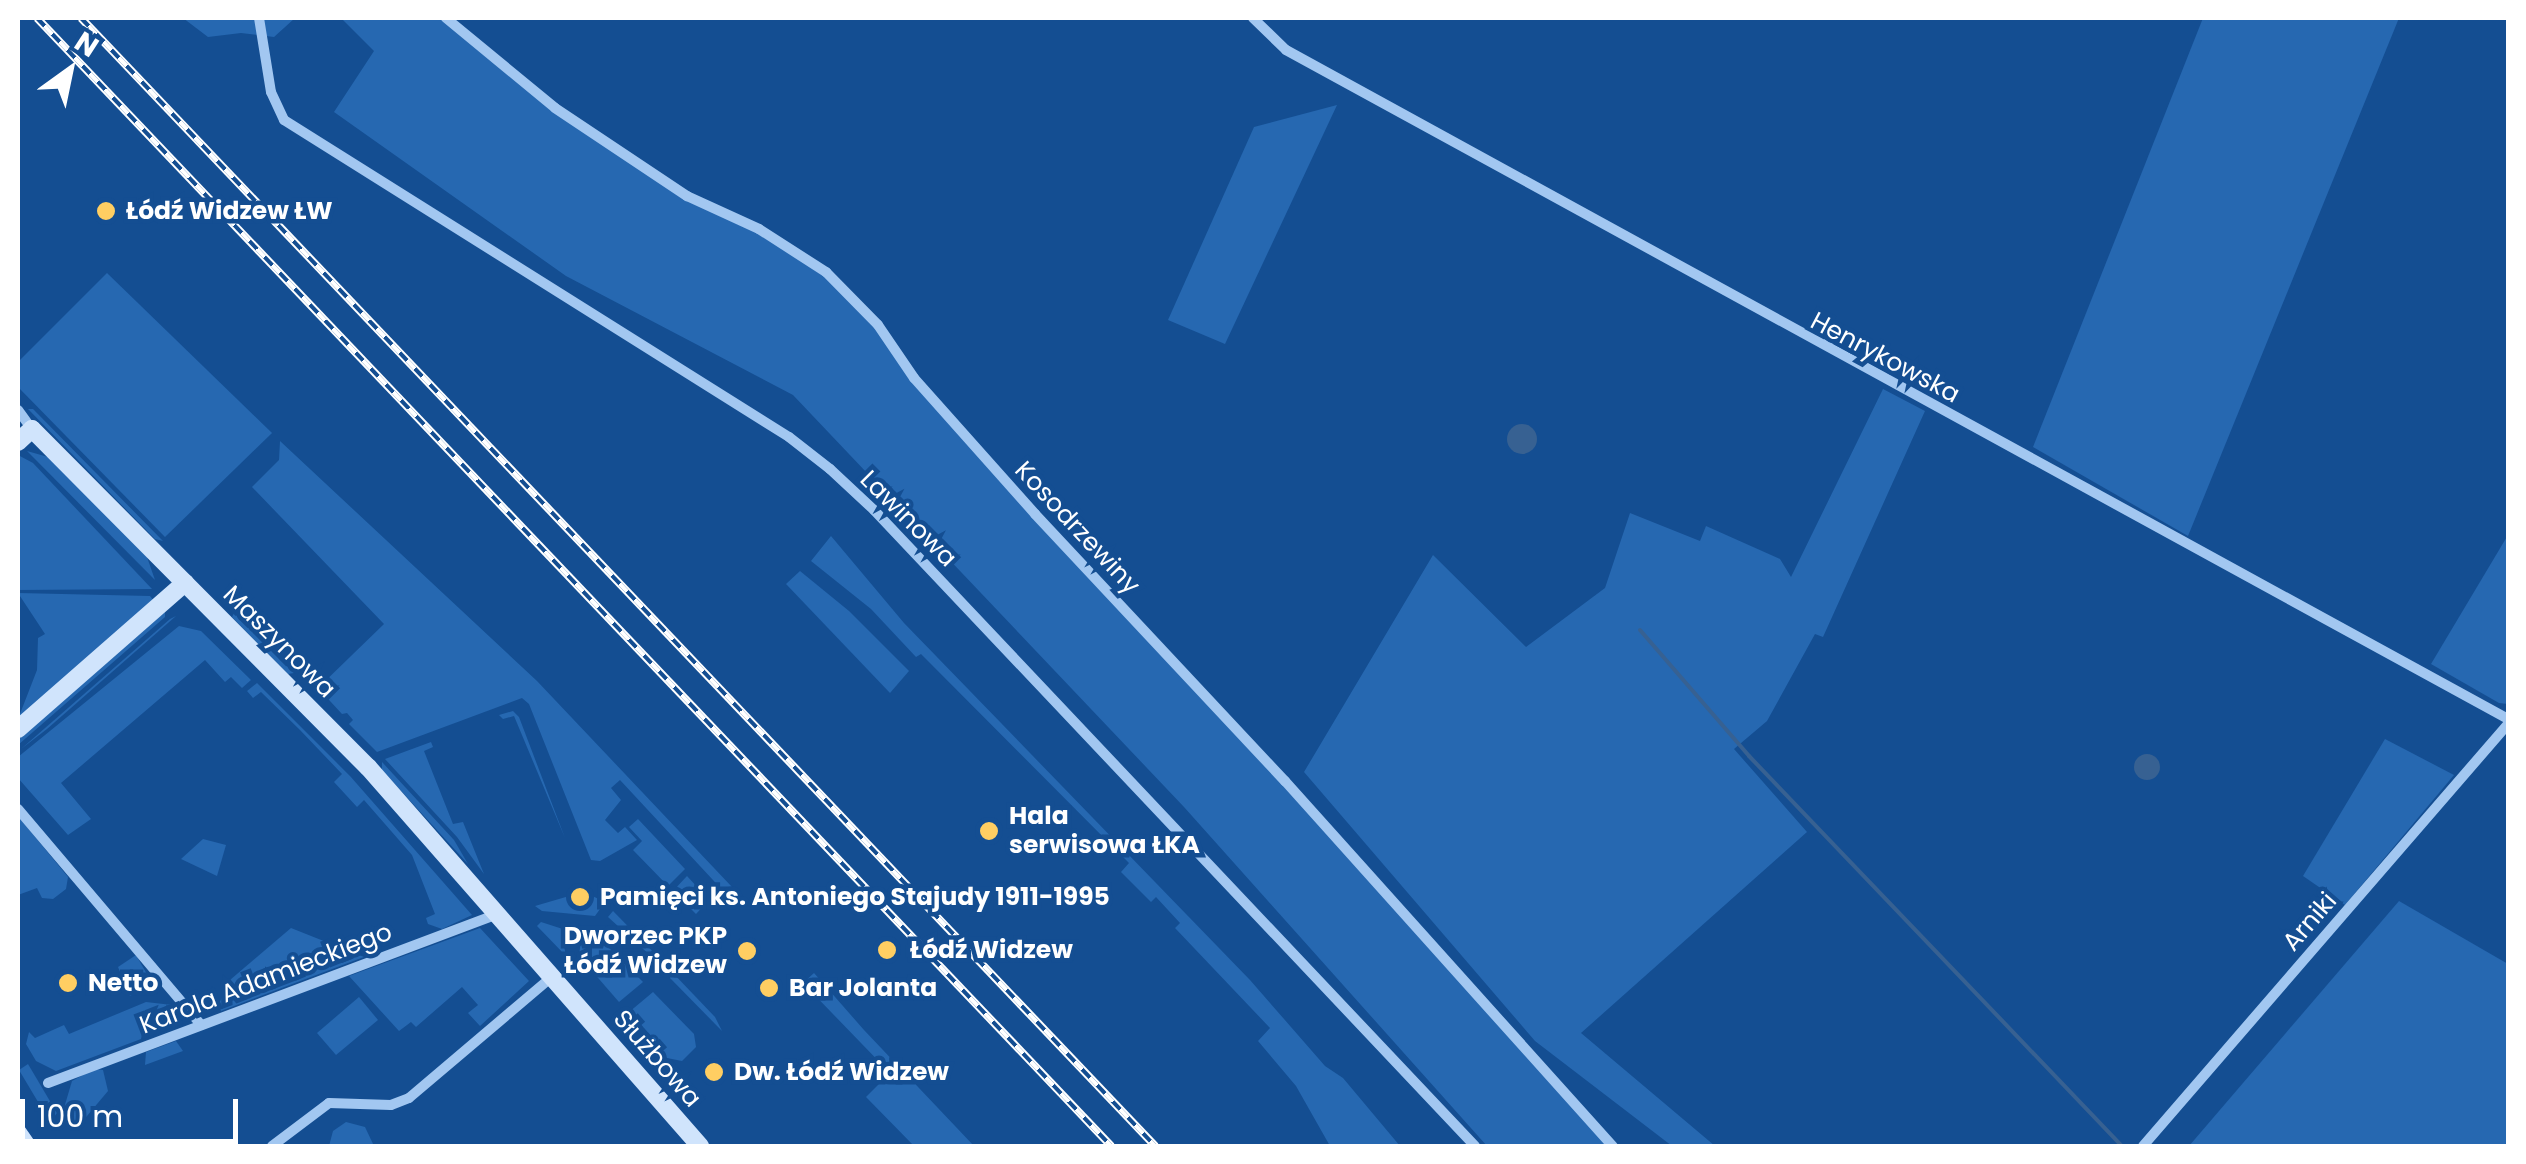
<!DOCTYPE html>
<html>
<head>
<meta charset="utf-8">
<style>
  body { margin:0 }
  #map { position:relative; width:2526px; height:1164px; overflow:hidden; background:#144e92; font-family:Poppins,sans-serif }
  div>[style] { position:absolute }
  .green>* { inset:0; background:#2668b1 }
  .water>* { inset:0; background:#376192 }
  .round { border-radius:50% }
  .stream>* { height:4px; margin:-2px; padding:0 2px; transform-origin:2px; border-radius:2px; background:#376192 }
  .street>* { height:10px; margin:-5px; padding:0 5px; transform-origin:5px; border-radius:5px; background:#a2c7f1 }
  .secondary>* { height:18px; margin:-9px; padding:0 9px; transform-origin:9px; border-radius:9px; background:#d0e4fc }
  .rail>* { height:8px; margin-top:-4px; transform-origin:0; background:repeating-linear-gradient(90deg,#144e92 0 11px,#fff 0 22px); box-sizing:border-box; border-block:2px solid #fff }
  .dots>* { width:28px; height:28px; translate:-50% -50%; box-sizing:border-box; border:5px solid #144e92; border-radius:50% }
  span { translate:-50% -50%; white-space:nowrap; text-align:center; line-height:1.15; -webkit-text-stroke:9px #144e92; paint-order:stroke }
  .poi-label { font-size:25px; color:#fff; font-weight:700 }
  .left { translate:0 -50%; text-align:left }
  .right { translate:-100% -50%; text-align:right }
  .street-label { font-size:25px; color:#fff }
  .frame { position:absolute; inset:0; border:20px solid #fff; pointer-events:none }
  .north { position:absolute; left:20px; top:20px; width:100px; height:100px; -webkit-text-stroke:8px #144e92; paint-order:stroke; rotate:33deg; font-size:28px; font-weight:700; line-height:40px; text-align:center; color:#fff }
  .north::after { content:''; display:block; margin:auto; width:35px; height:45px; background:#fff; clip-path:polygon(50% 0,100% 100%,50% 72%,0 100%) }
  .scale { position:absolute; left:20px; top:1099px; width:218px; height:45px; box-sizing:border-box; border:5px solid #fff; border-top:0; padding-left:12px; font-size:30px; line-height:35px; white-space:nowrap; color:#fff; -webkit-text-stroke:8px #144e92; paint-order:stroke }
</style>
</head>
<body>
<div id="map">
  <div class="green">
    <i style="clip-path:polygon(183px 18px,295px 18px,274px 37px,241px 33px,208px 37px)"></i>
    <i style="clip-path:polygon(341px 18px,446px 18px,555px 108px,687px 196px,759px 229px,826px 272px,878px 325px,914px 378px,1613px 1146px,1487px 1146px,1184px 807px,793px 395px,566px 276px,334px 112px,374px 51px)"></i>
    <i style="clip-path:polygon(2203px 18px,2399px 18px,2188px 536px,2033px 447px)"></i>
    <i style="clip-path:polygon(1337px 105px,1225px 344px,1168px 320px,1254px 127px)"></i>
    <i style="clip-path:polygon(107px 273px,272px 433px,165px 537px,18px 387px,18px 362px)"></i>
    <i style="clip-path:polygon(1883px 389px,1925px 411px,1823px 637px,1815px 634px,1767px 721px,1734px 749px,1807px 832px,1581px 1033px,1715px 1146px,1672px 1146px,1535px 1041px,1304px 772px,1433px 555px,1526px 647px,1605px 588px,1630px 513px,1700px 541px,1706px 526px,1780px 559px,1791px 577px)"></i>
    <i style="clip-path:polygon(28px 409px,33px 409px,163px 541px,155px 539px)"></i>
    <i style="clip-path:polygon(280px 441px,537px 681px,732px 887px,726px 894px,620px 780px,611px 788px,621px 800px,605px 820px,618px 833px,625px 827px,637px 840px,600px 861px,591px 860px,529px 704px,522px 698px,377px 752px,349px 724px,353px 720px,347px 713px,342px 714px,318px 688px,384px 624px,252px 487px,279px 460px)"></i>
    <i style="clip-path:polygon(27px 451px,48px 457px,147px 557px,155px 580px)"></i>
    <i style="clip-path:polygon(18px 455px,33px 463px,152px 589px,18px 590px)"></i>
    <i style="clip-path:polygon(2508px 535px,2508px 704px,2499px 703px,2431px 664px)"></i>
    <i style="clip-path:polygon(831px 536px,904px 623px,1250px 980px,1325px 1066px,1343px 1078px,1400px 1146px,1330px 1146px,1296px 1086px,1258px 1041px,1270px 1028px,1175px 928px,1180px 923px,1156px 897px,1151px 902px,1121px 872px,1129px 863px,921px 654px,916px 657px,871px 609px,811px 561px)"></i>
    <i style="clip-path:polygon(800px 571px,849px 611px,909px 671px,890px 693px,786px 584px)"></i>
    <i style="clip-path:polygon(18px 593px,150px 596px,154px 601px,18px 719px,37px 670px,38px 638px,45px 634px)"></i>
    <i style="clip-path:polygon(165px 612px,165px 617px,18px 745px,18px 740px)"></i>
    <i style="clip-path:polygon(234px 613px,294px 673px,288px 674px,232px 617px)"></i>
    <i style="clip-path:polygon(176px 616px,47px 729px,21px 749px,170px 619px)"></i>
    <i style="clip-path:polygon(179px 626px,201px 631px,251px 680px,242px 688px,231px 677px,225px 682px,205px 660px,61px 783px,91px 819px,68px 835px,18px 778px,18px 757px)"></i>
    <i style="clip-path:polygon(257px 683px,350px 776px,472px 915px,442px 929px,428px 924px,426px 918px,435px 914px,412px 855px,364px 800px,357px 807px,334px 782px,342px 774px,300px 730px,261px 692px,253px 698px,247px 691px)"></i>
    <i style="clip-path:polygon(513px 711px,519px 717px,565px 838px,514px 716px,503px 719px,499px 715px)"></i>
    <i style="clip-path:polygon(2385px 739px,2454px 775px,2345px 905px,2303px 876px)"></i>
    <i style="clip-path:polygon(431px 742px,433px 747px,424px 751px,453px 824px,463px 822px,484px 874px,457px 837px,385px 759px)"></i>
    <i style="clip-path:polygon(382px 762px,454px 840px,468px 864px,382px 770px)"></i>
    <i style="clip-path:polygon(18px 816px,68px 877px,66px 889px,53px 899px,42px 898px,37px 888px,18px 895px)"></i>
    <i style="clip-path:polygon(638px 819px,685px 869px,668px 886px,633px 850px,642px 841px,629px 827px)"></i>
    <i style="clip-path:polygon(203px 839px,226px 845px,217px 876px,181px 859px)"></i>
    <i style="clip-path:polygon(687px 876px,709px 900px,696px 914px,673px 891px)"></i>
    <i style="clip-path:polygon(586px 893px,605px 902px,595px 916px,542px 911px,535px 906px,576px 894px,576px 900px,584px 900px)"></i>
    <i style="clip-path:polygon(2399px 901px,2508px 964px,2508px 1146px,2189px 1146px)"></i>
    <i style="clip-path:polygon(613px 911px,666px 965px,663px 967px,608px 917px)"></i>
    <i style="clip-path:polygon(541px 922px,569px 931px,564px 946px,566px 956px,537px 926px)"></i>
    <i style="clip-path:polygon(291px 928px,364px 957px,221px 1011px,219px 1004px,230px 980px)"></i>
    <i style="clip-path:polygon(480px 928px,529px 981px,480px 1026px,468px 1013px,478px 1005px,462px 987px,416px 1027px,411px 1022px,399px 1031px,349px 976px)"></i>
    <i style="clip-path:polygon(597px 936px,643px 982px,619px 1002px,579px 956px,581px 940px)"></i>
    <i style="clip-path:polygon(136px 955px,148px 976px,143px 989px,130px 996px,118px 967px)"></i>
    <i style="clip-path:polygon(672px 972px,715px 1017px,722px 1031px,670px 978px)"></i>
    <i style="clip-path:polygon(814px 973px,864px 1030px,974px 1146px,914px 1146px,866px 1097px,890px 1073px,803px 983px)"></i>
    <i style="clip-path:polygon(653px 992px,694px 1034px,696px 1047px,682px 1061px,667px 1058px,628px 1013px)"></i>
    <i style="clip-path:polygon(359px 997px,378px 1020px,336px 1055px,317px 1033px)"></i>
    <i style="clip-path:polygon(146px 1002px,172px 1005px,181px 1017px,143px 1029px,141px 1039px,56px 1071px,36px 1061px,26px 1044px,29px 1032px,35px 1038px,64px 1025px,69px 1034px)"></i>
    <i style="clip-path:polygon(176px 1041px,183px 1051px,145px 1065px,146px 1052px)"></i>
    <i style="clip-path:polygon(28px 1064px,57px 1113px,50px 1122px,19px 1070px)"></i>
    <i style="clip-path:polygon(94px 1069px,103px 1070px,108px 1091px,76px 1129px,64px 1108px,72px 1081px)"></i>
    <i style="clip-path:polygon(346px 1122px,365px 1127px,374px 1146px,329px 1146px,333px 1131px)"></i>
  </div>
  <div class="water">
    <i class="round" style="left:1507px;top:424px;width:30px;height:30px"></i>
    <i class="round" style="left:2134px;top:754px;width:26px;height:26px"></i>
  </div>
  <div class="stream">
    <i style="left:1640px;top:630px;width:167px;rotate:49.1deg"></i>
    <i style="left:1749px;top:756px;width:540px;rotate:46.28deg"></i>
  </div>
  <div class="street">
    <i style="left:259px;top:18px;width:75px;rotate:80.8deg"></i>
    <i style="left:271px;top:92px;width:31px;rotate:65deg"></i>
    <i style="left:284px;top:120px;width:596px;rotate:32.12deg"></i>
    <i style="left:789px;top:437px;width:52px;rotate:38deg"></i>
    <i style="left:830px;top:469px;width:60px;rotate:43deg"></i>
    <i style="left:874px;top:510px;width:875px;rotate:46.62deg"></i>
    <i style="left:446px;top:18px;width:141px;rotate:39.5deg"></i>
    <i style="left:555px;top:108px;width:159px;rotate:33.7deg"></i>
    <i style="left:687px;top:196px;width:79px;rotate:24.6deg"></i>
    <i style="left:759px;top:229px;width:80px;rotate:32.7deg"></i>
    <i style="left:826px;top:272px;width:74px;rotate:45.5deg"></i>
    <i style="left:878px;top:325px;width:64px;rotate:55.8deg"></i>
    <i style="left:914px;top:378px;width:182px;rotate:48.3deg"></i>
    <i style="left:1035px;top:514px;width:366px;rotate:46.9deg"></i>
    <i style="left:1285px;top:781px;width:491px;rotate:48.1deg"></i>
    <i style="left:1253px;top:18px;width:46px;rotate:44.1deg"></i>
    <i style="left:1286px;top:50px;width:1393px;rotate:28.7deg"></i>
    <i style="left:18px;top:410px;width:24px;rotate:54deg"></i>
    <i style="left:18px;top:809px;width:283px;rotate:49.7deg"></i>
    <i style="left:48px;top:1083px;width:481px;rotate:-20.6deg"></i>
    <i style="left:272px;top:1146px;width:71px;rotate:-37deg"></i>
    <i style="left:329px;top:1103px;width:62px;rotate:1.8deg"></i>
    <i style="left:391px;top:1105px;width:19px;rotate:-21deg"></i>
    <i style="left:409px;top:1098px;width:189px;rotate:-40.3deg"></i>
    <i style="left:2143px;top:1146px;width:558px;rotate:-49.14deg"></i>
  </div>
  <div class="secondary">
    <i style="left:18px;top:442px;width:19px;rotate:-43deg"></i>
    <i style="left:32px;top:429px;width:477px;rotate:45.2deg"></i>
    <i style="left:368px;top:767px;width:504px;rotate:48.78deg"></i>
    <i style="left:18px;top:729px;width:222px;rotate:-41.2deg"></i>
    <i style="left:18px;top:1133px;width:16px;rotate:55deg"></i>
  </div>
  <div class="rail">
    <i style="left:37px;top:18px;width:1558px;rotate:46.4deg"></i>
    <i style="left:81px;top:18px;width:1558px;rotate:46.4deg"></i>
  </div>
  <div class="dots">
    <i style="left:106px;top:211px;background:#ffce62"></i>
    <i style="left:989px;top:831px;background:#ffce62"></i>
    <i style="left:580px;top:897px;background:#ffce62"></i>
    <i style="left:887px;top:950px;background:#ffce62"></i>
    <i style="left:747px;top:951px;background:#ffce62"></i>
    <i style="left:68px;top:983px;background:#ffce62"></i>
    <i style="left:769px;top:988px;background:#ffce62"></i>
    <i style="left:714px;top:1072px;background:#ffce62"></i>
  </div>
  <div class="poi-label">
    <span class="left" style="left:126px;top:211px">Łódź Widzew ŁW</span>
    <span class="left" style="left:1009px;top:831px">Hala<br>serwisowa ŁKA</span>
    <span class="left" style="left:600px;top:897px">Pamięci ks. Antoniego Stajudy 1911-1995</span>
    <span class="right" style="left:727px;top:951px">Dworzec PKP<br>Łódź Widzew</span>
    <span class="left" style="left:910px;top:950px">Łódź Widzew</span>
    <span class="left" style="left:88px;top:983px">Netto</span>
    <span class="left" style="left:789px;top:988px">Bar Jolanta</span>
    <span class="left" style="left:734px;top:1072px">Dw. Łódź Widzew</span>
  </div>
  <div class="street-label">
    <span style="left:1885px;top:358px;rotate:28deg">Henrykowska</span>
    <span style="left:908px;top:519px;rotate:45deg">Lawinowa</span>
    <span style="left:1077px;top:528px;rotate:47deg">Kosodrzewiny</span>
    <span style="left:279px;top:642px;rotate:45deg">Maszynowa</span>
    <span style="left:2310px;top:922px;rotate:-49deg">Arniki</span>
    <span style="left:266px;top:979px;rotate:-21deg">Karola Adamieckiego</span>
    <span style="left:657px;top:1059px;rotate:49deg">Służbowa</span>
  </div>
  <div class="frame"></div>
  <div class="north">N</div>
  <div class="scale">100 m</div>
</div>
</body>
</html>
